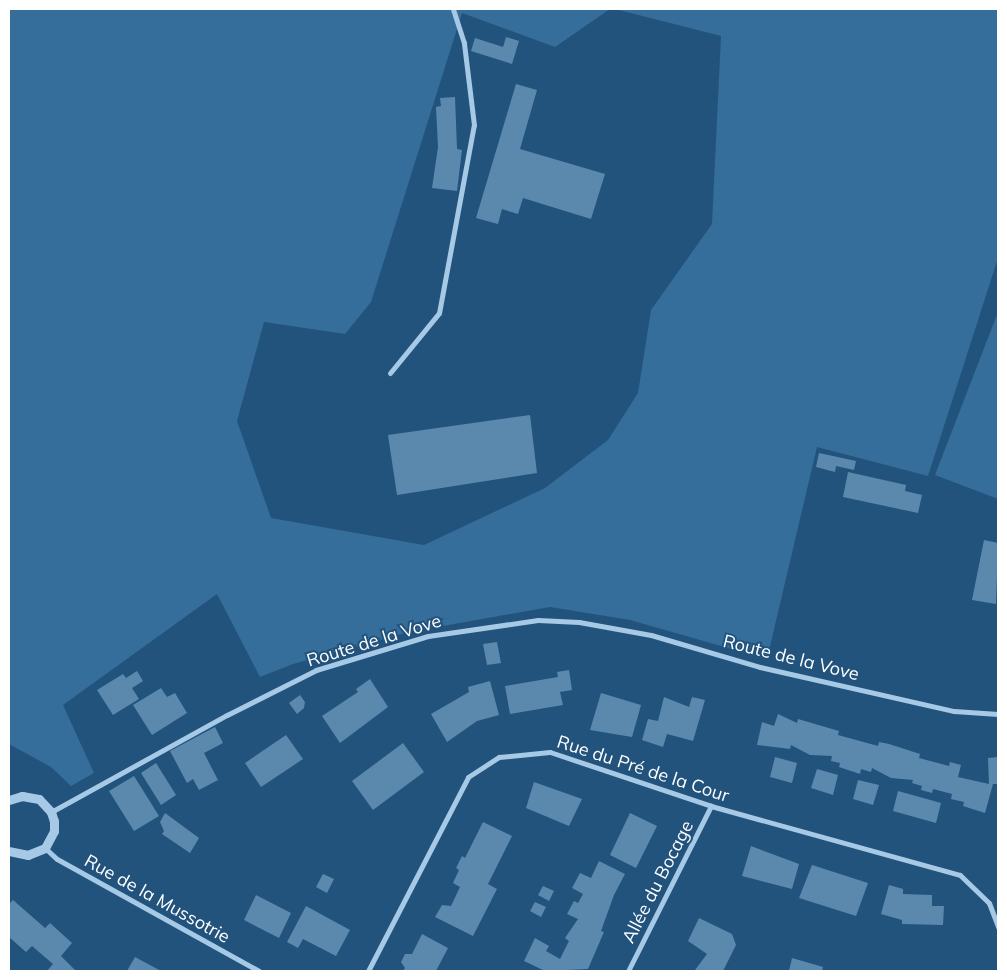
<!DOCTYPE html>
<html>
<head>
<meta charset="utf-8">
<style>
  body { margin:0 }
  #map { position:relative; width:1007px; height:980px; overflow:hidden; background:#22537d; font-family:Mulish,sans-serif }
  div>[style] { position:absolute }
  .green>* { inset:0; background:#356d9b }
  .building>* { inset:0; background:#5b89ae }
  .minor>* { height:5px; margin:-2.5px; padding:0 2.5px; transform-origin:2.5px; border-radius:2.5px; background:#a6c9e6 }
  .tertiary>* { height:9px; margin:-4.5px; padding:0 4.5px; transform-origin:4.5px; border-radius:4.5px; background:#a6c9e6 }
  span { translate:-50% -50%; white-space:nowrap; text-align:center; line-height:1.15; -webkit-text-stroke:4px #22537d; paint-order:stroke }
  .street-label { font-size:18px; color:#fff }
  .frame { position:absolute; inset:0; border:10px solid #fff; pointer-events:none }
</style>
</head>
<body>
<div id="map">
  <div class="green">
    <i style="clip-path:polygon(9px 9px,610px 9px,555px 47px,462px 13px,371px 302px,345px 334px,264px 322px,237px 421px,271px 518px,424px 545px,545px 488px,608px 440px,638px 393px,651px 310px,712px 224px,721px 36px,615px 9px,998px 9px,998px 258px,928px 476px,817px 447px,767px 659px,630px 620px,550px 607px,409px 632px,293px 664px,260px 677px,217px 594px,63px 705px,94px 773px,71px 786px,51px 767px,9px 744px)"></i>
    <i style="clip-path:polygon(998px 312px,998px 499px,935px 475px)"></i>
  </div>
  <div class="building">
    <i style="clip-path:polygon(506px 37px,519px 41px,512px 64px,471px 51px,475px 38px,503px 47px)"></i>
    <i style="clip-path:polygon(516px 84px,537px 90px,520px 149px,605px 174px,591px 219px,523px 198px,518px 214px,502px 209px,498px 224px,476px 218px)"></i>
    <i style="clip-path:polygon(455px 97px,457px 149px,462px 150px,457px 191px,432px 188px,438px 147px,436px 107px,441px 106px,440px 98px)"></i>
    <i style="clip-path:polygon(530px 415px,537px 473px,397px 495px,388px 435px)"></i>
    <i style="clip-path:polygon(819px 453px,856px 461px,854px 470px,836px 466px,835px 472px,816px 467px)"></i>
    <i style="clip-path:polygon(848px 472px,906px 485px,905px 491px,922px 495px,918px 513px,843px 497px)"></i>
    <i style="clip-path:polygon(984px 540px,998px 543px,996px 604px,972px 600px)"></i>
    <i style="clip-path:polygon(497px 642px,501px 663px,487px 665px,483px 644px)"></i>
    <i style="clip-path:polygon(569px 670px,572px 690px,560px 692px,563px 705px,510px 714px,505px 686px,558px 677px,557px 672px)"></i>
    <i style="clip-path:polygon(137px 671px,143px 681px,132px 688px,139px 699px,113px 715px,97px 690px,123px 674px,126px 678px)"></i>
    <i style="clip-path:polygon(370px 679px,388px 707px,340px 743px,322px 716px,358px 692px,356px 689px)"></i>
    <i style="clip-path:polygon(490px 681px,499px 715px,477px 721px,447px 742px,431px 714px,469px 692px,468px 687px)"></i>
    <i style="clip-path:polygon(161px 688px,167px 697px,175px 693px,187px 713px,152px 735px,133px 705px)"></i>
    <i style="clip-path:polygon(601px 693px,641px 705px,632px 737px,590px 730px)"></i>
    <i style="clip-path:polygon(300px 695px,305px 702px,304px 708px,297px 714px,289px 703px)"></i>
    <i style="clip-path:polygon(664px 697px,689px 707px,692px 697px,705px 700px,693px 741px,667px 734px,663px 747px,642px 740px,648px 719px,658px 721px)"></i>
    <i style="clip-path:polygon(778px 714px,797px 723px,798px 719px,839px 731px,838px 735px,878px 746px,879px 742px,889px 744px,920px 754px,919px 758px,949px 766px,950px 762px,961px 765px,958px 777px,989px 784px,988px 758px,998px 757px,998px 784px,993px 784px,985px 813px,963px 806px,964px 802px,951px 799px,952px 794px,933px 789px,932px 793px,921px 790px,922px 786px,912px 783px,913px 780px,891px 778px,872px 768px,871px 772px,861px 769px,860px 774px,839px 767px,840px 763px,831px 761px,832px 756px,810px 755px,791px 745px,790px 749px,757px 745px,762px 722px,774px 726px)"></i>
    <i style="clip-path:polygon(215px 727px,223px 743px,204px 753px,218px 780px,199px 790px,193px 779px,187px 783px,170px 751px)"></i>
    <i style="clip-path:polygon(286px 735px,303px 759px,261px 787px,245px 763px)"></i>
    <i style="clip-path:polygon(403px 743px,424px 772px,373px 810px,352px 781px)"></i>
    <i style="clip-path:polygon(775px 757px,797px 763px,792px 783px,770px 777px)"></i>
    <i style="clip-path:polygon(156px 763px,176px 795px,161px 805px,141px 773px)"></i>
    <i style="clip-path:polygon(817px 769px,838px 775px,833px 795px,811px 788px)"></i>
    <i style="clip-path:polygon(134px 776px,159px 816px,134px 831px,109px 791px)"></i>
    <i style="clip-path:polygon(858px 780px,879px 785px,873px 805px,853px 799px)"></i>
    <i style="clip-path:polygon(534px 782px,582px 799px,569px 826px,526px 808px)"></i>
    <i style="clip-path:polygon(898px 791px,941px 803px,936px 823px,893px 811px)"></i>
    <i style="clip-path:polygon(165px 813px,199px 838px,190px 853px,162px 834px,164px 831px,160px 822px)"></i>
    <i style="clip-path:polygon(630px 813px,657px 826px,636px 868px,610px 855px)"></i>
    <i style="clip-path:polygon(483px 822px,512px 836px,488px 884px,497px 889px,473px 936px,435px 917px,442px 905px,451px 906px,460px 887px,453px 883px,459px 870px,456px 868px,462px 856px,465px 858px)"></i>
    <i style="clip-path:polygon(751px 846px,799px 864px,792px 889px,742px 876px)"></i>
    <i style="clip-path:polygon(599px 861px,625px 874px,614px 895px,601px 931px,604px 932px,588px 969px,545px 971px,524px 961px,535px 938px,549px 946px,546px 951px,560px 959px,569px 941px,565px 938px,578px 919px,567px 914px,574px 901px,578px 903px,583px 894px,572px 888px,580px 873px,591px 878px)"></i>
    <i style="clip-path:polygon(812px 865px,868px 883px,856px 916px,799px 898px)"></i>
    <i style="clip-path:polygon(323px 874px,334px 879px,327px 893px,316px 887px)"></i>
    <i style="clip-path:polygon(889px 885px,903px 889px,903px 894px,932px 895px,932px 906px,944px 906px,943px 925px,902px 924px,902px 920px,881px 914px)"></i>
    <i style="clip-path:polygon(543px 886px,554px 891px,549px 901px,538px 895px)"></i>
    <i style="clip-path:polygon(256px 895px,291px 913px,279px 938px,244px 920px)"></i>
    <i style="clip-path:polygon(13px 900px,45px 928px,50px 923px,72px 943px,61px 956px,76px 971px,47px 971px,53px 964px,32px 946px,26px 952px,9px 937px,9px 904px)"></i>
    <i style="clip-path:polygon(535px 902px,546px 907px,541px 917px,530px 911px)"></i>
    <i style="clip-path:polygon(306px 906px,350px 930px,336px 956px,303px 939px,298px 948px,287px 942px)"></i>
    <i style="clip-path:polygon(699px 918px,732px 934px,736px 945px,723px 971px,695px 970px,707px 954px,688px 941px)"></i>
    <i style="clip-path:polygon(422px 934px,448px 948px,436px 971px,403px 971px,405px 968px,401px 962px,405px 954px,412px 954px)"></i>
    <i style="clip-path:polygon(135px 957px,161px 971px,127px 971px)"></i>
    <i style="clip-path:polygon(792px 958px,823px 967px,822px 971px,789px 971px)"></i>
  </div>
  <div class="minor">
    <i style="left:390px;top:373px;width:77px;rotate:-50.8deg"></i>
    <i style="left:439px;top:313px;width:191px;rotate:-79.5deg"></i>
    <i style="left:474px;top:125px;width:83px;rotate:-97deg"></i>
    <i style="left:464px;top:43px;width:36px;rotate:-108deg"></i>
    <i style="left:51px;top:812px;width:201px;rotate:-28.9deg"></i>
    <i style="left:227px;top:715px;width:100px;rotate:-26.8deg"></i>
    <i style="left:316px;top:670px;width:117px;rotate:-16.9deg"></i>
    <i style="left:428px;top:636px;width:111px;rotate:-8.3deg"></i>
    <i style="left:538px;top:620px;width:41px;rotate:2.8deg"></i>
    <i style="left:579px;top:622px;width:73px;rotate:10.2deg"></i>
    <i style="left:651px;top:635px;width:114px;rotate:16.4deg"></i>
    <i style="left:760px;top:667px;width:199px;rotate:12.8deg"></i>
    <i style="left:954px;top:711px;width:44px;rotate:3.9deg"></i>
    <i style="left:45px;top:848px;width:16px;rotate:43deg"></i>
    <i style="left:57px;top:859px;width:231px;rotate:29deg"></i>
    <i style="left:368px;top:971px;width:218px;rotate:-62.7deg"></i>
    <i style="left:468px;top:777px;width:37px;rotate:-33deg"></i>
    <i style="left:499px;top:757px;width:51px;rotate:-5.6deg"></i>
    <i style="left:550px;top:752px;width:170px;rotate:18.5deg"></i>
    <i style="left:711px;top:806px;width:258px;rotate:15.5deg"></i>
    <i style="left:960px;top:875px;width:40px;rotate:44deg"></i>
    <i style="left:989px;top:903px;width:26px;rotate:69deg"></i>
    <i style="left:628px;top:971px;width:185px;rotate:-63.3deg"></i>
  </div>
  <div class="tertiary">
    <i style="left:9px;top:800px;width:14px;rotate:-17deg"></i>
    <i style="left:22px;top:796px;width:17px;rotate:10deg"></i>
    <i style="left:39px;top:799px;width:18px;rotate:47deg"></i>
    <i style="left:51px;top:812px;width:9px;rotate:72deg"></i>
    <i style="left:54px;top:821px;width:10px;rotate:90deg"></i>
    <i style="left:54px;top:831px;width:19px;rotate:118deg"></i>
    <i style="left:45px;top:848px;width:18px;rotate:158deg"></i>
    <i style="left:28px;top:855px;width:19px;rotate:-168deg"></i>
  </div>
  <div class="street-label">
    <span style="left:374px;top:641px;rotate:-17deg">Route de la Vove</span>
    <span style="left:791px;top:658px;rotate:14deg">Route de la Vove</span>
    <span style="left:643px;top:769px;rotate:18deg">Rue du Pré de la Cour</span>
    <span style="left:658px;top:882px;rotate:-63deg">Allée du Bocage</span>
    <span style="left:157px;top:899px;rotate:29deg">Rue de la Mussotrie</span>
  </div>
  <div class="frame"></div>
</div>
</body>
</html>
